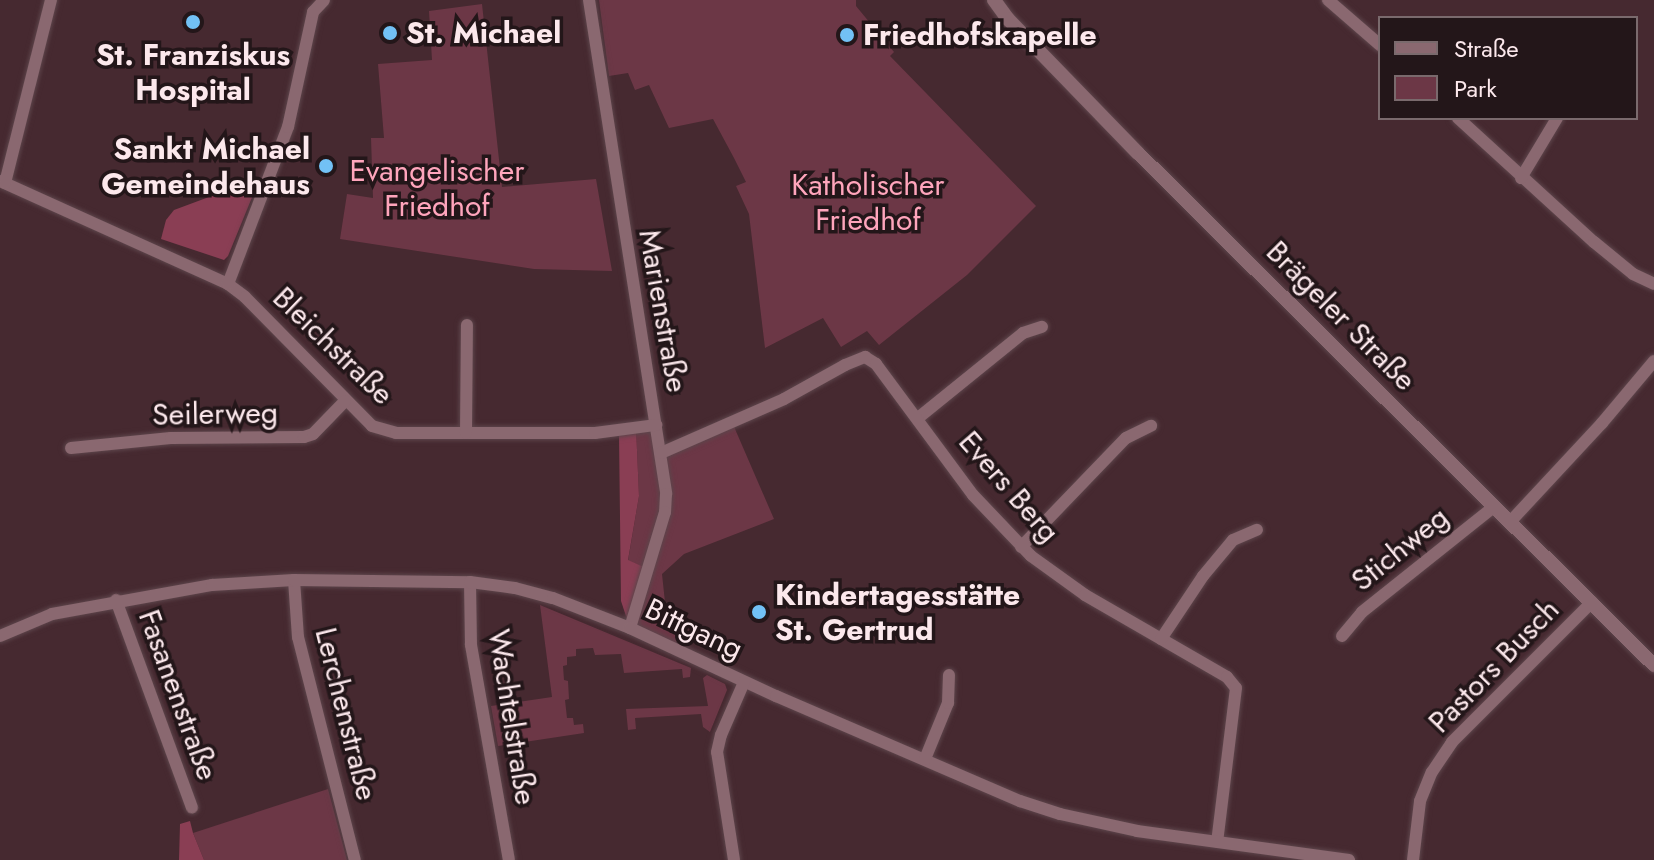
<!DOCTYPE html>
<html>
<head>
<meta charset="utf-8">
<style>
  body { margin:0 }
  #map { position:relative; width:1654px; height:860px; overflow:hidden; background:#462930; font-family:Jost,sans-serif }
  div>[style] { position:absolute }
  .green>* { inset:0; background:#6c3746 }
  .forest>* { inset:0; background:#8a3e54 }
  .roads { filter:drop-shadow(0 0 2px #5d454b) drop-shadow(0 0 2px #5d454b) }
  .minor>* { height:12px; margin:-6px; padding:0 6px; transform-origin:6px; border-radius:6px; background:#8a6870 }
  .tertiary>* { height:14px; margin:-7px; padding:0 7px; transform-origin:7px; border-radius:7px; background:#8a6870 }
  .dots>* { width:22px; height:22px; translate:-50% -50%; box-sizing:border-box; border:4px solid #231619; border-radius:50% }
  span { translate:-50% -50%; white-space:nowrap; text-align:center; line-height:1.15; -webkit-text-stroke:7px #231619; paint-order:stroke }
  .poi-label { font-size:30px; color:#fce8ec; font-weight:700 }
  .left { translate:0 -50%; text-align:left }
  .right { translate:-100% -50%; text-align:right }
  .park-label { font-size:30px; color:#ffa5bc }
  .street-label { font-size:30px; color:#fce8ec }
  .legend { position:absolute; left:1378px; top:16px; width:260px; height:104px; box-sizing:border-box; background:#231619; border:2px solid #7a6a6d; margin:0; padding:10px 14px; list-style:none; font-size:24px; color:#fce8ec }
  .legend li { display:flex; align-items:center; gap:16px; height:40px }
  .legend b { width:40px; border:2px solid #7a6a6d }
</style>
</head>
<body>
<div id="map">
  <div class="green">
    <i style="clip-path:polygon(599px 0,856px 0,856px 6px,894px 52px,890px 56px,1036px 206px,967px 275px,879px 345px,867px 331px,841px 347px,823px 318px,765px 348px,749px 214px,736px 186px,746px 182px,734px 158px,713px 119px,669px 128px,649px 85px,635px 90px,628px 73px,609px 76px)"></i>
    <i style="clip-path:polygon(482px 4px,502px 187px,596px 179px,612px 271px,534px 269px,340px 239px,347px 194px,373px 198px,371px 138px,384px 138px,378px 64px,432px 60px,429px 11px)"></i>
    <i style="clip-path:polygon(732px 422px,774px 519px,684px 554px,662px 574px,667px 621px,682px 631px,674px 647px,630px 628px,628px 561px,639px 496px,636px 427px,656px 425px,661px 452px)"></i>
    <i style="clip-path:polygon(540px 605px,691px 668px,690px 677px,683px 678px,682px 669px,624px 673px,621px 654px,595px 655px,593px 648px,576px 649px,576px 656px,567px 657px,567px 665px,563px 666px,564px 680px,568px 681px,569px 699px,565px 700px,567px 718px,573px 718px,574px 725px,583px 724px,584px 733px,498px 746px,491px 706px,552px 697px)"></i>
    <i style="clip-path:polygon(707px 675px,725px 684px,727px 690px,710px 732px,703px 727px,701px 714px,635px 718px,636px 729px,628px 730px,626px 709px,708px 706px,703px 678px)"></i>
    <i style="clip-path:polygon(328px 789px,347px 860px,204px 860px,193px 833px)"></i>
  </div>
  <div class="forest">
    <i style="clip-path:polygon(260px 178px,228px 256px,224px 260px,161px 239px,166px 220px,174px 210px)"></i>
    <i style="clip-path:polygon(636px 427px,639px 496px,628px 560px,648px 569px,630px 628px,621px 601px,619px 435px)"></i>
    <i style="clip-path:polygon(190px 821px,193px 833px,204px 860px,179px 860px,180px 824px)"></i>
  </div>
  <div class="roads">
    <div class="minor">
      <i style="left:589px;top:0;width:500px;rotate:81.1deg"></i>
      <i style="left:666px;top:494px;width:18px;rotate:93deg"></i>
      <i style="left:665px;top:512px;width:121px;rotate:106.8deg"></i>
      <i style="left:1328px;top:0;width:69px;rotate:40.9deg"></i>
      <i style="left:1458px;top:118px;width:184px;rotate:42.4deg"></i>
      <i style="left:1594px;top:242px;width:50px;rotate:39.4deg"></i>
      <i style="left:1633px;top:274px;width:23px;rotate:25deg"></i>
      <i style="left:1521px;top:178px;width:70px;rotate:-59deg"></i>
      <i style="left:0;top:181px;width:250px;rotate:24.3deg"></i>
      <i style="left:228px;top:284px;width:21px;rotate:37deg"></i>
      <i style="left:245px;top:297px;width:181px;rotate:45.4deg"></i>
      <i style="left:372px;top:426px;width:25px;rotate:16deg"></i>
      <i style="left:396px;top:433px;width:199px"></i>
      <i style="left:595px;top:433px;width:62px;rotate:-7.5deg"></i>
      <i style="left:5px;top:183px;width:189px;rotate:-75.9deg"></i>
      <i style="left:228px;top:284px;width:168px;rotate:-69.1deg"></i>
      <i style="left:288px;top:127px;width:118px;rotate:-77.7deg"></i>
      <i style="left:313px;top:12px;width:16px;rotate:-47deg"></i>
      <i style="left:918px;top:418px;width:135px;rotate:-39deg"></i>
      <i style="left:1023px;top:333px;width:20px;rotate:-18deg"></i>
      <i style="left:466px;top:433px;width:108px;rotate:-89.5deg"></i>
      <i style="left:71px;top:448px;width:100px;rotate:-5.7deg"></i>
      <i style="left:171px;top:438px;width:133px;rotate:-0.4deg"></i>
      <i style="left:304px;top:437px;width:9px;rotate:-18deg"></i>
      <i style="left:313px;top:434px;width:46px;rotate:-45.9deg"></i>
      <i style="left:661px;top:453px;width:134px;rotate:-23.7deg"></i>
      <i style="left:784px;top:399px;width:70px;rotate:-29.1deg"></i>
      <i style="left:845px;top:365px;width:22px;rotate:-22deg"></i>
      <i style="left:865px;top:357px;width:13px;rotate:32deg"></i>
      <i style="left:876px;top:364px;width:163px;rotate:53.5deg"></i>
      <i style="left:973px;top:495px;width:84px;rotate:46.4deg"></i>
      <i style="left:1031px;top:556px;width:67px;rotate:35.8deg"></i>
      <i style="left:1085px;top:595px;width:164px;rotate:30deg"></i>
      <i style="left:1227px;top:677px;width:14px;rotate:51deg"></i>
      <i style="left:1236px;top:688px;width:155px;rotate:97deg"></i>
      <i style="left:1510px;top:522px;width:135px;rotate:-47.1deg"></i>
      <i style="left:1602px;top:423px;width:81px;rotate:-50deg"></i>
      <i style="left:1021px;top:547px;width:151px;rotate:-46.1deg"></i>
      <i style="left:1126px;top:438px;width:28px;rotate:-26deg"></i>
      <i style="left:294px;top:580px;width:57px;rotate:86deg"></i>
      <i style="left:298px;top:637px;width:230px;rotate:75.7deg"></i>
      <i style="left:470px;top:582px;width:63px;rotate:89.1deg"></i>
      <i style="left:471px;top:645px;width:218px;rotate:80deg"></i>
      <i style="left:116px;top:600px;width:221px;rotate:69.9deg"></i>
      <i style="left:0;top:636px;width:56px;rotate:-22.9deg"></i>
      <i style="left:52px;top:614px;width:163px;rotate:-10.3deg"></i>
      <i style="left:212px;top:585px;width:82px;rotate:-3.5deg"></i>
      <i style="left:294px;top:580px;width:176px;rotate:0.7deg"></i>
      <i style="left:470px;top:582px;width:45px;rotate:7.6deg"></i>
      <i style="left:515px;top:588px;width:39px;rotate:15deg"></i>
      <i style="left:553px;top:598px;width:83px;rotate:21.3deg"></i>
      <i style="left:630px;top:628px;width:161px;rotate:25deg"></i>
      <i style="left:776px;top:696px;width:266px;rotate:23.3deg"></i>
      <i style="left:1020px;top:801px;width:42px;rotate:18deg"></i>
      <i style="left:1060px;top:814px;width:79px;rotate:12.4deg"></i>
      <i style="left:1137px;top:831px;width:214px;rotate:7.8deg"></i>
      <i style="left:1342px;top:636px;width:31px;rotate:-50deg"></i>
      <i style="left:1362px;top:612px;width:170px;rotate:-38.6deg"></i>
      <i style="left:1161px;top:639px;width:76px;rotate:-56.3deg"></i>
      <i style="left:1203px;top:576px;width:47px;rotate:-50.2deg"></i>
      <i style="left:1233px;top:540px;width:26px;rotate:-23deg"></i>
      <i style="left:925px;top:759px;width:61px;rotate:-67.7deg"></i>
      <i style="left:948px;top:703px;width:28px;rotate:-88deg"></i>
      <i style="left:734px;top:860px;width:109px;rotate:-98.9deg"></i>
      <i style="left:717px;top:752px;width:17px;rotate:-77deg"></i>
      <i style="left:721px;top:735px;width:58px;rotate:-66.5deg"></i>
      <i style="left:1413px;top:860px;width:59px;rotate:-83.2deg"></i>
      <i style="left:1420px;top:801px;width:31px;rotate:-68deg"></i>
      <i style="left:1432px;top:772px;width:36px;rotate:-56deg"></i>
      <i style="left:1452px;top:742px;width:198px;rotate:-45deg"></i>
    </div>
    <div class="tertiary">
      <i style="left:994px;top:0;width:24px;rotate:54deg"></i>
      <i style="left:1008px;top:19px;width:187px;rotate:45.9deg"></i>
      <i style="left:1138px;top:153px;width:727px;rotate:44.78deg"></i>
    </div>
  </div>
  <div class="dots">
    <i style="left:193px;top:22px;background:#72c1f5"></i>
    <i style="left:390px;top:33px;background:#72c1f5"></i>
    <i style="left:847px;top:35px;background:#72c1f5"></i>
    <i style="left:326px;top:166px;background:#72c1f5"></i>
    <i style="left:759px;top:612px;background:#72c1f5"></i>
  </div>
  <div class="poi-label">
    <span class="left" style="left:406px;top:33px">St. Michael</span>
    <span class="left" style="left:863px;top:35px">Friedhofskapelle</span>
    <span style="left:193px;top:72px">St. Franziskus<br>Hospital</span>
    <span class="right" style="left:310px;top:166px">Sankt Michael<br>Gemeindehaus</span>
    <span class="left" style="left:775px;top:612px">Kindertagesstätte<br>St. Gertrud</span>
  </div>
  <div class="park-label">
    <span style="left:437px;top:188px">Evangelischer<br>Friedhof</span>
    <span style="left:868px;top:202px">Katholischer<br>Friedhof</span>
  </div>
  <div class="street-label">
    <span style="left:663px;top:311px;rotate:80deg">Marienstraße</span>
    <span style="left:1341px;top:316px;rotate:45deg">Brägeler Straße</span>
    <span style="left:333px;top:346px;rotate:44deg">Bleichstraße</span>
    <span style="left:215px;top:414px;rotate:-1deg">Seilerweg</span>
    <span style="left:1009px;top:487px;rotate:49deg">Evers Berg</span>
    <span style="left:1400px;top:549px;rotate:-39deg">Stichweg</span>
    <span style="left:694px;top:629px;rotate:25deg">Bittgang</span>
    <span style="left:1494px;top:666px;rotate:-46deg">Pastors Busch</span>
    <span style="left:178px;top:695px;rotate:70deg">Fasanenstraße</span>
    <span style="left:346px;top:714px;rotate:76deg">Lerchenstraße</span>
    <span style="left:512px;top:717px;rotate:81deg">Wachtelstraße</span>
  </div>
  <ul class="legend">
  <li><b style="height:10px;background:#8a6870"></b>Straße</li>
  <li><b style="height:22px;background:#6c3746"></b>Park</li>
  </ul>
</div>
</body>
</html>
